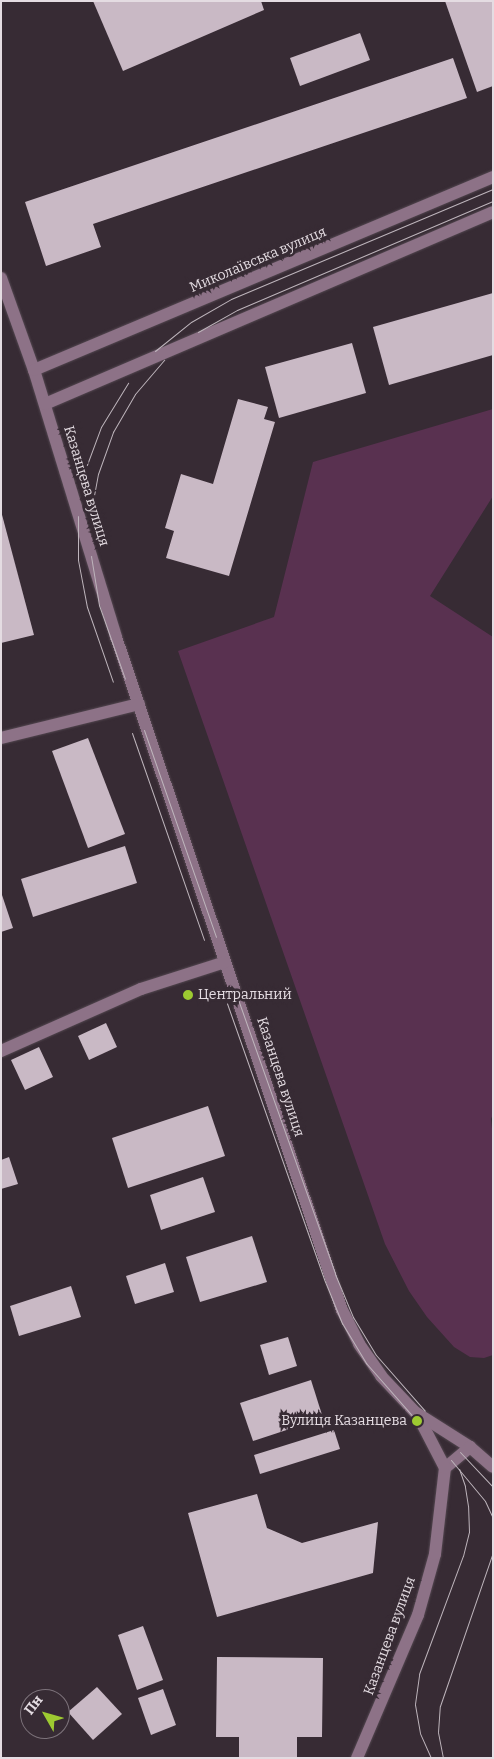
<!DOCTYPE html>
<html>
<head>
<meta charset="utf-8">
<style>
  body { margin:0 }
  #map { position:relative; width:494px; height:1759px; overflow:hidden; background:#372b34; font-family:Bitter,serif }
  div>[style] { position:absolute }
  .green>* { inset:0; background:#593150 }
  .building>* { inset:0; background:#c9b9c5 }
  .roads { filter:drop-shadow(0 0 1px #534750) drop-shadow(0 0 1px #534750) }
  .minor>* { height:12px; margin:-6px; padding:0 6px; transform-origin:6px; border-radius:6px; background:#8d7287 }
  .tram>* { height:1px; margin:-0.5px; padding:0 0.5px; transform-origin:0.5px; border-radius:0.5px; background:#beb5bc }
  .dots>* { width:14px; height:14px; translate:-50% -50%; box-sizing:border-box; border:2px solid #372b34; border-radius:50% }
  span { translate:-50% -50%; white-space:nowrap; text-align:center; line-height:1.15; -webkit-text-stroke:5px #372b34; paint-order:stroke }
  .street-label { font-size:14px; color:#e4dce2 }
  .poi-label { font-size:14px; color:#e4dce2 }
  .left { translate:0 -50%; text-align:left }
  .right { translate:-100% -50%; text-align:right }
  .frame { position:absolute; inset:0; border:2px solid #e4dce2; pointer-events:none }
  .north { position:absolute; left:20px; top:1689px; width:50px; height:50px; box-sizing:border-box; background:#372b34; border:1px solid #7c727a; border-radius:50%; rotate:308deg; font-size:14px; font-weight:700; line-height:20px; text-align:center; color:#e4dce2 }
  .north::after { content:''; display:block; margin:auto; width:18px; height:22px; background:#9dca31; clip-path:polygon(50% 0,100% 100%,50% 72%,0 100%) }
</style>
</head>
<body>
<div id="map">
  <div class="green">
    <i style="clip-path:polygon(493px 409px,493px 496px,430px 596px,493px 637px,493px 1114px,491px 1119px,493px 1138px,493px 1355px,484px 1358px,470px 1357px,454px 1347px,427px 1317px,409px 1291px,385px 1244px,178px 651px,274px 617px,313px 462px)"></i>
  </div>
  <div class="building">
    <i style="clip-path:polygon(93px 1px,261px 1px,264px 10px,123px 71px)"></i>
    <i style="clip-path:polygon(445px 1px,493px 1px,493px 86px,477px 92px)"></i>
    <i style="clip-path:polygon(360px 33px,370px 60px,300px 86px,290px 58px)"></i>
    <i style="clip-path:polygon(453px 58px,467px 98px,93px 224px,101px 247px,46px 266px,25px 202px)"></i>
    <i style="clip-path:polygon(493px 293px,493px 355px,389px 385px,373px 327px)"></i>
    <i style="clip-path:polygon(352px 343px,366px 393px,279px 418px,265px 367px)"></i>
    <i style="clip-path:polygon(238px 399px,268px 407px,264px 419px,275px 422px,229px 576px,166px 558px,174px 531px,165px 528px,181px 474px,213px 484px)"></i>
    <i style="clip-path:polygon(1px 511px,34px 635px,1px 643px)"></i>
    <i style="clip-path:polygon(88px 738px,125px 834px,88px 848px,52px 751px)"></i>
    <i style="clip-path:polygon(125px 846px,137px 883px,33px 917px,21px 879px)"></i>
    <i style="clip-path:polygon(1px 892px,13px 928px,1px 932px)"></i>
    <i style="clip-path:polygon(106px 1023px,117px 1047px,89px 1060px,78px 1036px)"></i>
    <i style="clip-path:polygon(39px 1047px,53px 1077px,25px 1090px,11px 1060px)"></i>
    <i style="clip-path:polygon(208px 1106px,225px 1156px,128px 1188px,112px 1138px)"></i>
    <i style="clip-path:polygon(9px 1157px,18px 1184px,1px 1189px,1px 1160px)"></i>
    <i style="clip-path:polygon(203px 1177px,215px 1212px,161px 1230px,150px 1195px)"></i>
    <i style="clip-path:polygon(252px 1236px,267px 1282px,200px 1302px,186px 1257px)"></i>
    <i style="clip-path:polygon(165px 1263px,174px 1292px,135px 1304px,126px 1276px)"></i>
    <i style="clip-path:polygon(71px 1286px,81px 1317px,19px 1336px,10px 1306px)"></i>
    <i style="clip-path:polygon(288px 1337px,297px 1366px,269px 1375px,260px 1345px)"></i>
    <i style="clip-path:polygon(311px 1380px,323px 1418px,253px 1441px,240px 1403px)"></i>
    <i style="clip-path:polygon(334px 1430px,340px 1449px,260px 1474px,254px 1455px)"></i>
    <i style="clip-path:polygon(257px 1494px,267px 1528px,302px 1543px,378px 1522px,373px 1573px,217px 1617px,188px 1513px)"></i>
    <i style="clip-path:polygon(143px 1626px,163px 1680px,137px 1690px,118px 1635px)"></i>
    <i style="clip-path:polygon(217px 1657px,323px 1658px,322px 1737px,297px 1737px,297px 1758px,239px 1758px,239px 1737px,216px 1737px)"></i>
    <i style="clip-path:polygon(97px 1687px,122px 1714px,93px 1740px,68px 1712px)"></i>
    <i style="clip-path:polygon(163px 1689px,176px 1725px,151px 1735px,138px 1698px)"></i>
  </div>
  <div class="roads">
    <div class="minor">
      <i style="left:1px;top:278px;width:98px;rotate:70.3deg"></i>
      <i style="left:34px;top:370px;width:279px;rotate:72.9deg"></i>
      <i style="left:116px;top:637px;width:710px;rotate:71.44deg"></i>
      <i style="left:342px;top:1310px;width:38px;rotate:63deg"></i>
      <i style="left:359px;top:1344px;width:39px;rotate:55deg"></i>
      <i style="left:381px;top:1376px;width:50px;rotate:46.6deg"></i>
      <i style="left:415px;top:1412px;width:65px;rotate:32.5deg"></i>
      <i style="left:470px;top:1447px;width:30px;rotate:41deg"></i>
      <i style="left:34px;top:370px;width:498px;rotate:-22.8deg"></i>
      <i style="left:45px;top:404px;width:487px;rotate:-23.2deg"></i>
      <i style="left:1px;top:738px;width:142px;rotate:-13.8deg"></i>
      <i style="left:1px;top:1051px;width:153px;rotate:-23.9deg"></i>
      <i style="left:141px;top:989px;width:88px;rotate:-17.8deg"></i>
      <i style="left:445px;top:1468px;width:33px;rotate:-40deg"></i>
      <i style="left:357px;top:1758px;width:155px;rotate:-66.9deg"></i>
      <i style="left:418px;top:1615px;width:63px;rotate:-74.4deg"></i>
      <i style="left:435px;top:1554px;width:87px;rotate:-83.4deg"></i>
      <i style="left:445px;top:1468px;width:61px;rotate:-117.4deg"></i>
    </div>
  </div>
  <div class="tram">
    <i style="left:198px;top:332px;width:45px;rotate:-29.4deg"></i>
    <i style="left:237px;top:310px;width:278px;rotate:-23.1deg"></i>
    <i style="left:155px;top:351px;width:46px;rotate:-38.9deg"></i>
    <i style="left:191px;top:322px;width:46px;rotate:-29.9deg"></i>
    <i style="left:231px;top:299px;width:284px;rotate:-22.8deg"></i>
    <i style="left:85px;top:470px;width:46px;rotate:-69.6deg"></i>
    <i style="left:101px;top:427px;width:52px;rotate:-58.5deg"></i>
    <i style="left:78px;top:516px;width:44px;rotate:90deg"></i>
    <i style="left:78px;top:560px;width:48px;rotate:79.2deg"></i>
    <i style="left:87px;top:607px;width:79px;rotate:70.9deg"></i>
    <i style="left:90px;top:517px;width:44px;rotate:-79.5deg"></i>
    <i style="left:98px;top:474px;width:45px;rotate:-70.3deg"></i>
    <i style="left:113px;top:432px;width:44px;rotate:-59.9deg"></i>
    <i style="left:135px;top:394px;width:45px;rotate:-49.5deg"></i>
    <i style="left:91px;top:556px;width:50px;rotate:80.7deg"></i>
    <i style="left:99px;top:605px;width:78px;rotate:70.6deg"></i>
    <i style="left:144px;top:730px;width:219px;rotate:70.8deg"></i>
    <i style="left:132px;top:733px;width:219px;rotate:70.8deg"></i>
    <i style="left:234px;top:988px;width:303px;rotate:70.5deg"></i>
    <i style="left:335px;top:1274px;width:47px;rotate:67.3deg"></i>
    <i style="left:353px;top:1317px;width:44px;rotate:58.8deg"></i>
    <i style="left:376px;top:1355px;width:74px;rotate:48.8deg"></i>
    <i style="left:223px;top:992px;width:304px;rotate:70.6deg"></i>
    <i style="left:324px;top:1279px;width:48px;rotate:67.8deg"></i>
    <i style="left:342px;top:1323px;width:47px;rotate:59deg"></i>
    <i style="left:366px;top:1363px;width:77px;rotate:48.7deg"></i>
    <i style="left:460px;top:1452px;width:48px;rotate:46.7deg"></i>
    <i style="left:451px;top:1460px;width:53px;rotate:50.3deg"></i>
    <i style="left:485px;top:1501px;width:19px;rotate:65deg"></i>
    <i style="left:431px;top:1758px;width:27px;rotate:-114deg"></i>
    <i style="left:420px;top:1733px;width:29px;rotate:-100deg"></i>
    <i style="left:415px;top:1704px;width:30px;rotate:-82deg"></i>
    <i style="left:419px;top:1674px;width:126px;rotate:-69.6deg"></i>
    <i style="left:463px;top:1556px;width:25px;rotate:-76deg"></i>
    <i style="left:469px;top:1532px;width:26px;rotate:-92deg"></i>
    <i style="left:468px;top:1506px;width:20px;rotate:-99deg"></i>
    <i style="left:465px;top:1486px;width:18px;rotate:-109deg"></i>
    <i style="left:443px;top:1758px;width:26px;rotate:-101deg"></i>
    <i style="left:438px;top:1732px;width:26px;rotate:-86deg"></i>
    <i style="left:440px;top:1706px;width:163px;rotate:-71deg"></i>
  </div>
  <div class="dots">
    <i style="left:188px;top:995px;background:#9dca31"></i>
    <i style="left:417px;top:1421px;background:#9dca31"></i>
  </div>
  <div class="street-label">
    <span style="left:258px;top:260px;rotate:-23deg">Миколаївська вулиця</span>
    <span style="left:86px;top:486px;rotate:73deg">Казанцева вулиця</span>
    <span style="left:280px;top:1077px;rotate:72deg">Казанцева вулиця</span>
    <span style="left:390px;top:1636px;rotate:-70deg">Казанцева вулиця</span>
  </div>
  <div class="poi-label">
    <span class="left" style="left:198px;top:995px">Центральний</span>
    <span class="right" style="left:407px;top:1421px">Вулиця Казанцева</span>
  </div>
  <div class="frame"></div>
  <div class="north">Пн</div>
</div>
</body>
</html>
